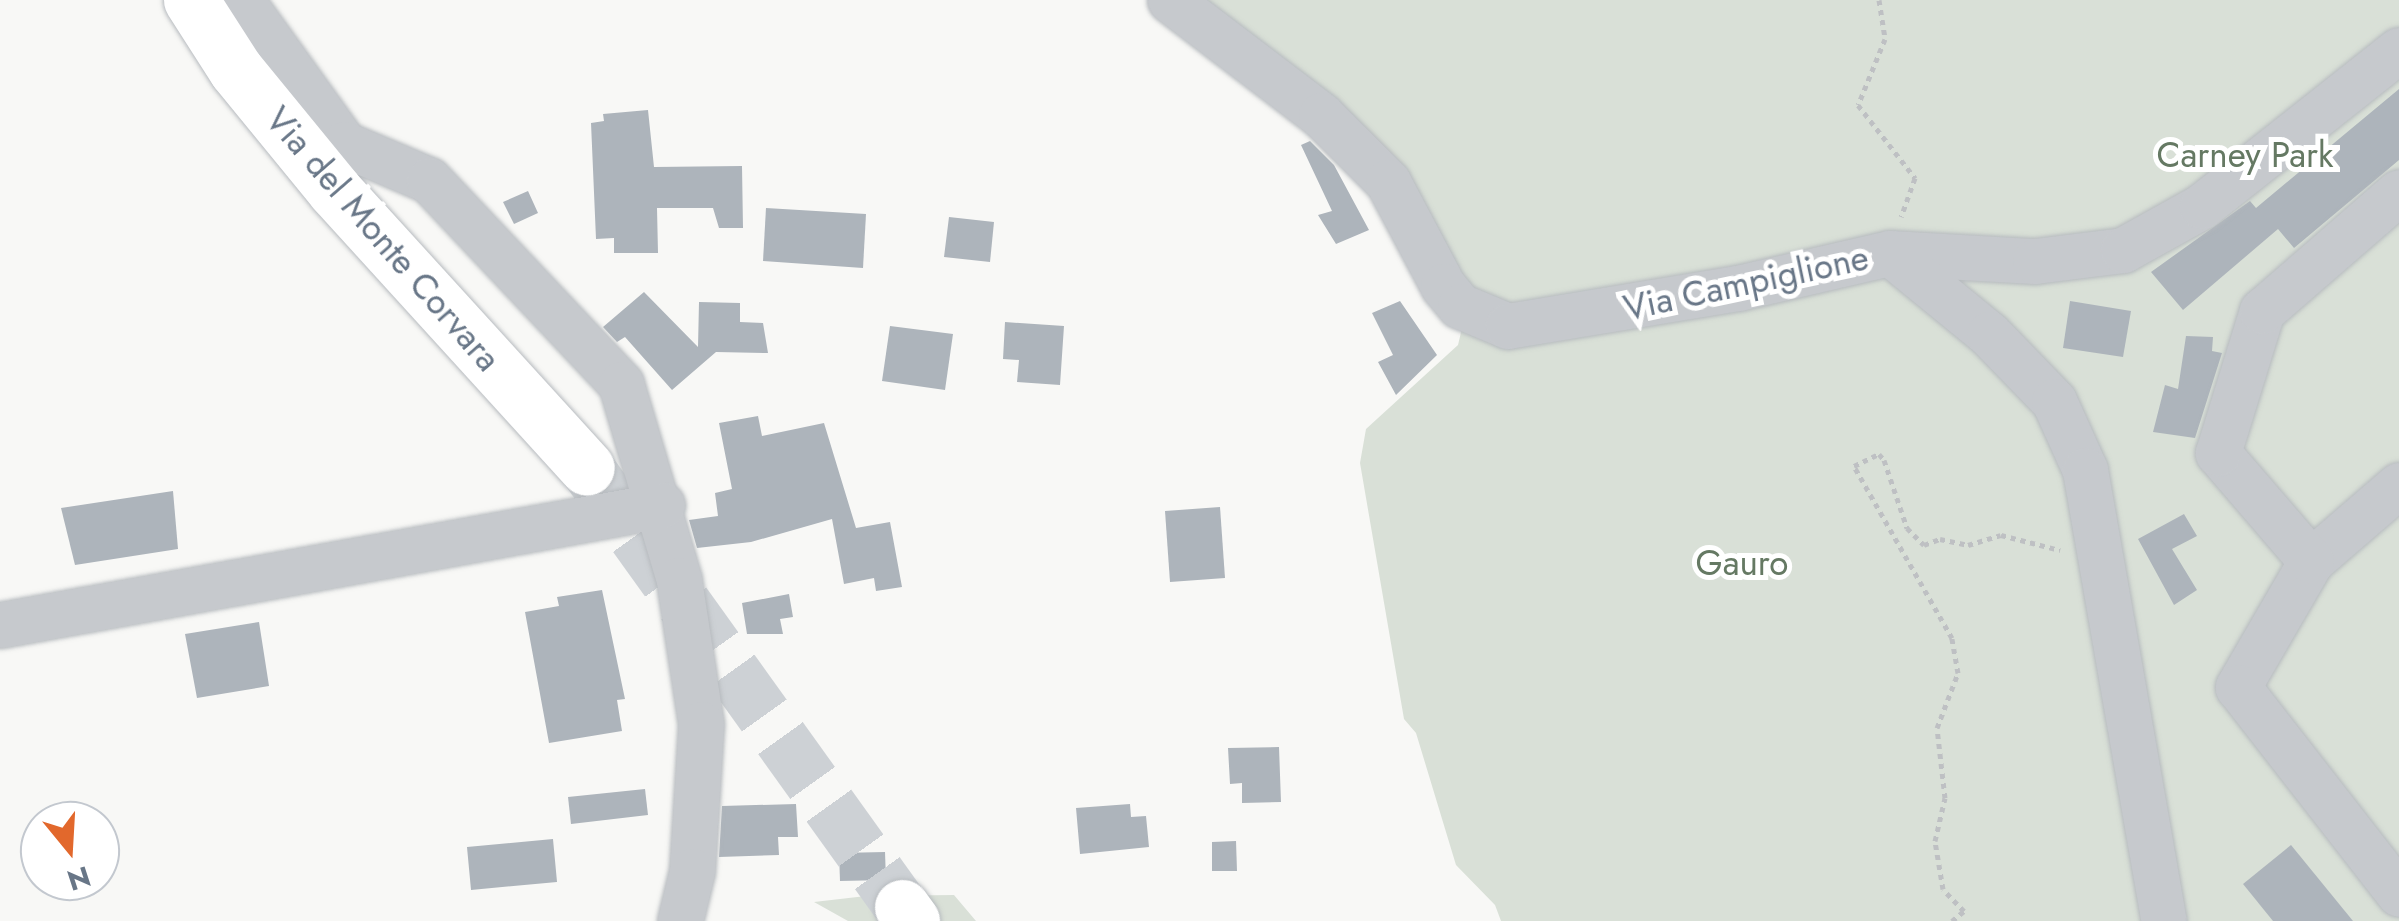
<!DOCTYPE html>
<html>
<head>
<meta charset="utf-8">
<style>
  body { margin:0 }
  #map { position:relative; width:2399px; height:921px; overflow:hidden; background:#f8f8f6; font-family:Jost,sans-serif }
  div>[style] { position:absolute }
  .green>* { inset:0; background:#d9e0d7 }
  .building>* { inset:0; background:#adb4bb }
  .major-tunnel>* { height:55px; margin-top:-27.5px; transform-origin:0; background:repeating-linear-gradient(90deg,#cdd1d5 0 55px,transparent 0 83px) }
  .path>* { height:5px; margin-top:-2.5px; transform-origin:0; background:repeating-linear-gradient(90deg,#bec0c3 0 5px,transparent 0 10px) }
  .roads { filter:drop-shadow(0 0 2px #b7bbbf) drop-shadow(0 0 2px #b7bbbf) }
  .minor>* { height:45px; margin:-22.5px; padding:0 22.5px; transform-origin:22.5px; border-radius:22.5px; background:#c6c9cd }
  .major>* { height:55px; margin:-27.5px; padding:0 27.5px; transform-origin:27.5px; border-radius:27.5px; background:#fff }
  span { translate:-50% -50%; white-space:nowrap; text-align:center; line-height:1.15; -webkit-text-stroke:10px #fff; paint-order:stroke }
  .park-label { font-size:35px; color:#657963 }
  .street-label { font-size:35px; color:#687687 }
  .north { position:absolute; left:20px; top:801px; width:100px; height:100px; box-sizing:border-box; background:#fff; border:2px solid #c3c8cf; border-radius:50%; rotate:162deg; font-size:28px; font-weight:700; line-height:40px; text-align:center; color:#687687 }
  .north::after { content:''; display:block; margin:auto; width:35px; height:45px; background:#e2682c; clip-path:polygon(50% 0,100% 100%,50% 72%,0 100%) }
</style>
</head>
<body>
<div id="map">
  <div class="green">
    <i style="clip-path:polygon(1191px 0,2399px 0,2399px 921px,1501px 921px,1495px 905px,1456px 865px,1416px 733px,1404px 719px,1360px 463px,1366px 429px,1458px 345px,1471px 290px)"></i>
    <i style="clip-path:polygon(954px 895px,976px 921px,940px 921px,919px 896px,884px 921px,848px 921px,814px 902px,866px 896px)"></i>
  </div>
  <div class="building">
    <i style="clip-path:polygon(2399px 89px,2399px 160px,2294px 248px,2278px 229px,2183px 310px,2151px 272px,2250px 201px,2256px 208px)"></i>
    <i style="clip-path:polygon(648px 110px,654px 167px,742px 166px,743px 228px,719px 228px,713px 208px,657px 208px,658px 253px,614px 253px,614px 238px,596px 239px,591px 123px,604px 121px,603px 114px)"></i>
    <i style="clip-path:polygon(1310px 141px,1334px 165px,1369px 230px,1336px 244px,1318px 215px,1332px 211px,1301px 145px)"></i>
    <i style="clip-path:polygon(528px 191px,538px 213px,514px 224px,503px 202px)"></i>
    <i style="clip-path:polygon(766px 208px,866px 214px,863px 268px,763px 261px)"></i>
    <i style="clip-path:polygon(949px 217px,994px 222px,990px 262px,944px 257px)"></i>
    <i style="clip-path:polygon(644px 292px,698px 347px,699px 302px,740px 303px,740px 322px,763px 323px,768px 353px,716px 352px,672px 390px,625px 337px,617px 342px,603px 327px)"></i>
    <i style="clip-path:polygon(1400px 301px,1437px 355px,1396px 395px,1378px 362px,1393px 355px,1372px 313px)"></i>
    <i style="clip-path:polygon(2070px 301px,2131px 311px,2123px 357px,2063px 348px)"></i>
    <i style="clip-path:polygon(1005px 322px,1064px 326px,1060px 385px,1017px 382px,1019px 360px,1003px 359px)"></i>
    <i style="clip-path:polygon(890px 326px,953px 334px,945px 390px,882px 381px)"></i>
    <i style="clip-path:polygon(2186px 336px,2213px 337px,2212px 351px,2222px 353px,2195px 438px,2153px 432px,2165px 385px,2178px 389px)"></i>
    <i style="clip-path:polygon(758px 416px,762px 436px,824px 423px,856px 528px,890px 522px,902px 587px,876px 591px,874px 578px,844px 584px,832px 519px,751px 542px,697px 548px,689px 520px,718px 516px,715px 493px,732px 489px,719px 423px)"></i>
    <i style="clip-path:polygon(173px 491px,178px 549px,75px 565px,61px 508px)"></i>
    <i style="clip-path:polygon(1220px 507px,1225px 578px,1170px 582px,1165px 511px)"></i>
    <i style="clip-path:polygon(2184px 514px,2197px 536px,2172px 549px,2197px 590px,2174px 605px,2138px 539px)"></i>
    <i style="clip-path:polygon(602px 590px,625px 699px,617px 700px,622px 731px,549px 743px,525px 612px,559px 606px,557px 597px)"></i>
    <i style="clip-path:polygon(789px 594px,793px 617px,780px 619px,783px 634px,747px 634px,742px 603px)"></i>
    <i style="clip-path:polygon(259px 622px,269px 686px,197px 698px,185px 634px)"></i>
    <i style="clip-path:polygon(1279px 747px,1281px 802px,1242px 803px,1242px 783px,1230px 784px,1228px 748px)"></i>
    <i style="clip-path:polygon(645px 789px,648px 815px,571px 824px,568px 797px)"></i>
    <i style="clip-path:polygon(796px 804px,798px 837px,778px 837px,779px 855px,719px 857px,722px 806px)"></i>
    <i style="clip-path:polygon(1130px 804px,1131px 817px,1146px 816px,1149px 847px,1080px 854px,1076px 808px)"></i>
    <i style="clip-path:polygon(553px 839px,557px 882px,471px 890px,467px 847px)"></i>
    <i style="clip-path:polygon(1236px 841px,1237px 871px,1212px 871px,1212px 842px)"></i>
    <i style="clip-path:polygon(2291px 845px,2353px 921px,2273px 921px,2243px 884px)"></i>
    <i style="clip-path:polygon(885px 852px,886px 880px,840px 881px,839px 853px)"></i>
  </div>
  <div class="major-tunnel">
    <i style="left:587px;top:468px;width:540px;rotate:54.34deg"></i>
  </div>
  <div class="path">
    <i style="left:1879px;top:0;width:39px;rotate:81deg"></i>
    <i style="left:1885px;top:39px;width:71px;rotate:112.2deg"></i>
    <i style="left:1858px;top:105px;width:93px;rotate:52deg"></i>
    <i style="left:1915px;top:178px;width:41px;rotate:109.7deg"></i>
    <i style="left:1952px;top:921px;width:16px;rotate:-40deg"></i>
    <i style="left:1964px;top:911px;width:30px;rotate:-134deg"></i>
    <i style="left:1943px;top:889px;width:49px;rotate:-99.5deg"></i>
    <i style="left:1935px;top:841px;width:44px;rotate:-76.9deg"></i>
    <i style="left:1945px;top:798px;width:70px;rotate:-96.5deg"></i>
    <i style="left:1937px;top:728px;width:59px;rotate:-69.1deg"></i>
    <i style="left:1958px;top:673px;width:36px;rotate:-100deg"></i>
    <i style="left:1952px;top:638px;width:198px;rotate:-119.7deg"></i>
    <i style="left:1854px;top:466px;width:28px;rotate:-26deg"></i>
    <i style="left:1879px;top:454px;width:8px;rotate:50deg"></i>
    <i style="left:1884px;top:460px;width:72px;rotate:71.3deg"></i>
    <i style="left:1907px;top:528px;width:24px;rotate:45deg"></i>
    <i style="left:1924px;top:545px;width:17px;rotate:-21deg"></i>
    <i style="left:1940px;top:539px;width:29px;rotate:12deg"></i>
    <i style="left:1968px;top:545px;width:34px;rotate:-17deg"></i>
    <i style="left:2001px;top:535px;width:61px;rotate:14.3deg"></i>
  </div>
  <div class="roads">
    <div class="minor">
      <i style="left:241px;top:0;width:177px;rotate:54.4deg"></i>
      <i style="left:344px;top:144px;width:92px;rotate:23deg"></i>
      <i style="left:429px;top:180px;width:280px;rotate:46.7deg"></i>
      <i style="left:621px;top:384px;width:204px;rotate:73.5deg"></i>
      <i style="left:679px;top:580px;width:146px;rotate:81.3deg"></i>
      <i style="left:701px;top:724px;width:147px;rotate:93.5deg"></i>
      <i style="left:692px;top:871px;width:51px;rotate:103.5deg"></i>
      <i style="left:1170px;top:0;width:190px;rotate:37.3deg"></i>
      <i style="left:1321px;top:115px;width:95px;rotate:45deg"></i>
      <i style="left:1388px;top:182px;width:118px;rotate:62.1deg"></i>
      <i style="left:1443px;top:286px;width:26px;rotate:50deg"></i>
      <i style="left:1460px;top:306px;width:52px;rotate:22.6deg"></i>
      <i style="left:1508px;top:326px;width:233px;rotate:-9.4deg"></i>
      <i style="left:1738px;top:288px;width:156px;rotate:-13deg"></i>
      <i style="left:1890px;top:253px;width:145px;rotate:3.2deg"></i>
      <i style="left:2035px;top:261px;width:89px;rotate:-7.1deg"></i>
      <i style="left:2123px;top:250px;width:90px;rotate:-29.1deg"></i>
      <i style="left:2202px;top:206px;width:251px;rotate:-38.4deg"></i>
      <i style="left:1890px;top:253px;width:128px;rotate:39.3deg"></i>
      <i style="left:1989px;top:334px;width:93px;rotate:45.9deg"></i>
      <i style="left:2054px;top:401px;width:76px;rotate:65.8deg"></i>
      <i style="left:2085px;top:470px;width:458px;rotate:80.1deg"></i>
      <i style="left:2399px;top:485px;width:116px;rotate:139.2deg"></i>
      <i style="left:2311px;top:561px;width:146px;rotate:120.1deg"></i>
      <i style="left:2238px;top:687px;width:262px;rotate:52.1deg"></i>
      <i style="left:2311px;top:561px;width:143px;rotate:-130.7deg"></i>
      <i style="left:2218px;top:453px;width:149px;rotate:-72.8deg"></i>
      <i style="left:2262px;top:311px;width:181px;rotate:-41deg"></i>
      <i style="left:0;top:625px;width:673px;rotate:-10.27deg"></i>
    </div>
    <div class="major">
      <i style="left:191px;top:0;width:83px;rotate:57.3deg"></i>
      <i style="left:236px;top:70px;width:156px;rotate:50.7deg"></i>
      <i style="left:335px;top:191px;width:374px;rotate:47.7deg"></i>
      <i style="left:902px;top:907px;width:17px;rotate:54deg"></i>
    </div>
  </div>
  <div class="park-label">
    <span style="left:2245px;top:155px">Carney Park</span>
    <span style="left:1742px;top:563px">Gauro</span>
  </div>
  <div class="street-label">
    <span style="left:383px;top:239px;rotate:49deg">Via del Monte Corvara</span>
    <span style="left:1746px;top:283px;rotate:-12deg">Via Campiglione</span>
  </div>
  <div class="north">N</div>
</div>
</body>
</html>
